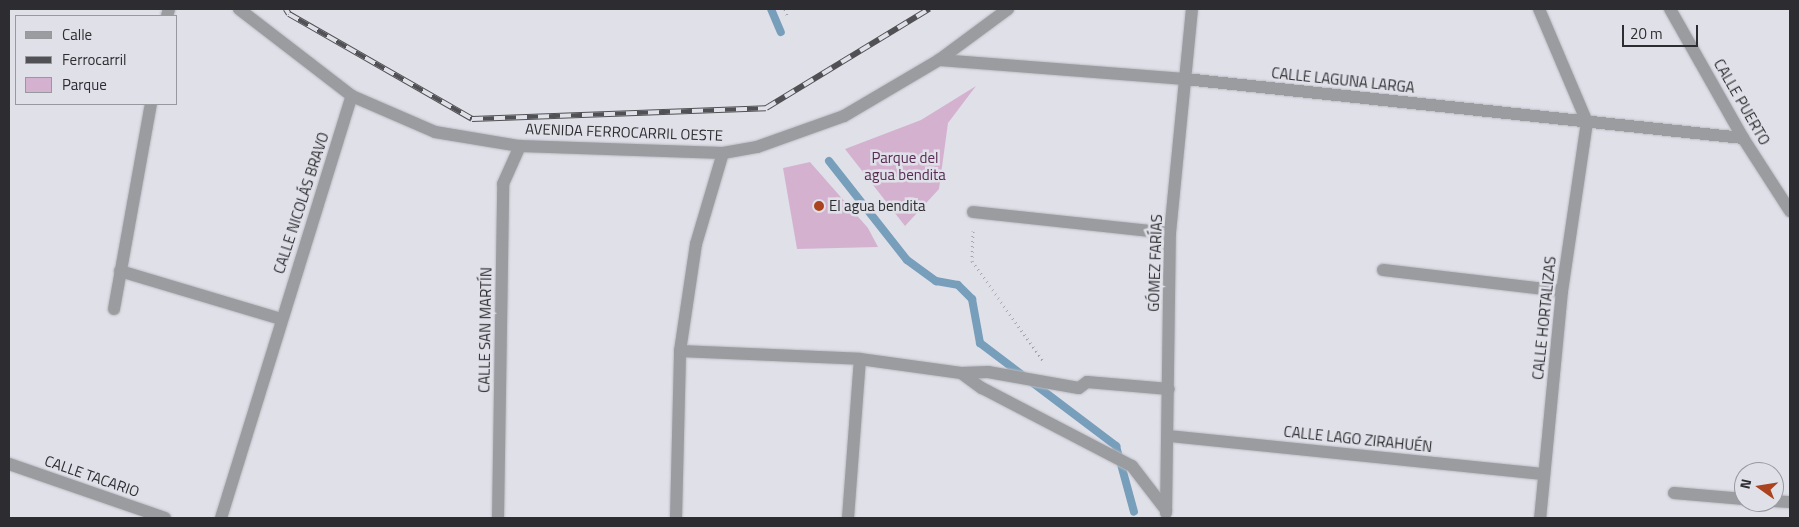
<!DOCTYPE html>
<html>
<head>
<meta charset="utf-8">
<style>
  body { margin:0 }
  #map { position:relative; width:1799px; height:527px; overflow:hidden; background:#e0e0e9; font-family:"Titillium Web",sans-serif }
  div>[style] { position:absolute }
  .green>* { inset:0; background:#d4b2cf }
  .stream>* { height:8px; margin:-4px; padding:0 4px; transform-origin:4px; border-radius:4px; background:#779eba }
  .path>* { height:3px; margin-top:-1.5px; transform-origin:0; background:repeating-linear-gradient(90deg,#a5a5ac 0 1px,transparent 0 5px) }
  .roads { filter:drop-shadow(0 0 1px #bcbcc4) drop-shadow(0 0 1px #bcbcc4) }
  .minor>* { height:12px; margin:-6px; padding:0 6px; transform-origin:6px; border-radius:6px; background:#9a9ca0 }
  .rail>* { height:5.5px; margin-top:-2.75px; transform-origin:0; background:repeating-linear-gradient(90deg,#e0e0e9 0 11px,#505055 0 22px); box-sizing:border-box; border-block:1px solid #505055 }
  .dots>* { width:14px; height:14px; translate:-50% -50%; box-sizing:border-box; border:2px solid #e0e0e9; border-radius:50% }
  span { translate:-50% -50%; white-space:nowrap; text-align:center; line-height:1.15; -webkit-text-stroke:5px #e0e0e9; paint-order:stroke }
  .street-label { font-size:15px; color:#2d2d31 }
  .park-label { font-size:15px; color:#582b54 }
  .poi-label { font-size:15px; color:#2d2d31 }
  .left { translate:0 -50%; text-align:left }
  .frame { position:absolute; inset:0; border:10px solid #2d2d31; pointer-events:none }
  .legend { position:absolute; left:15px; top:15px; width:162px; height:90px; box-sizing:border-box; background:#e0e0e9; border:1px solid #98989f; margin:0; padding:6px 9px; list-style:none; font-size:15px; color:#2d2d31 }
  .legend li { display:flex; align-items:center; gap:10px; height:25px }
  .legend b { width:25px; border:1px solid #98989f }
  .north { position:absolute; left:1734px; top:462px; width:50px; height:50px; box-sizing:border-box; background:#e0e0e9; border:1px solid #98989f; border-radius:50%; rotate:283deg; font-size:14px; font-weight:700; line-height:20px; text-align:center; color:#2d2d31 }
  .north::after { content:''; display:block; margin:auto; width:18px; height:22px; background:#ab441e; clip-path:polygon(50% 0,100% 100%,50% 72%,0 100%) }
  .scale { position:absolute; left:1622px; top:25px; width:76px; height:22px; box-sizing:border-box; border:2px solid #2d2d31; border-top:0; padding-left:6px; font-size:15px; line-height:18px; white-space:nowrap; color:#2d2d31; -webkit-text-stroke:4px #e0e0e9; paint-order:stroke }
</style>
</head>
<body>
<div id="map">
  <div class="green">
    <i style="clip-path:polygon(976px 86px,948px 123px,939px 189px,905px 226px,845px 149px,921px 120px)"></i>
    <i style="clip-path:polygon(810px 162px,868px 228px,878px 247px,797px 249px,783px 168px)"></i>
  </div>
  <div class="stream">
    <i style="left:771px;top:9px;width:25px;rotate:67deg"></i>
    <i style="left:829px;top:161px;width:126px;rotate:51.8deg"></i>
    <i style="left:907px;top:260px;width:36px;rotate:36deg"></i>
    <i style="left:936px;top:281px;width:22px;rotate:10deg"></i>
    <i style="left:958px;top:285px;width:20px;rotate:45deg"></i>
    <i style="left:972px;top:299px;width:45px;rotate:79.7deg"></i>
    <i style="left:980px;top:343px;width:171px;rotate:37.1deg"></i>
    <i style="left:1116px;top:446px;width:68px;rotate:74.7deg"></i>
  </div>
  <div class="path">
    <i style="left:785px;top:9px;width:6px;rotate:72deg"></i>
    <i style="left:973px;top:231px;width:30px;rotate:92deg"></i>
    <i style="left:972px;top:261px;width:124px;rotate:54.5deg"></i>
  </div>
  <div class="roads">
    <div class="minor">
      <i style="left:239px;top:9px;width:143px;rotate:37.6deg"></i>
      <i style="left:352px;top:96px;width:90px;rotate:23.4deg"></i>
      <i style="left:435px;top:132px;width:86px;rotate:9.4deg"></i>
      <i style="left:520px;top:146px;width:203px;rotate:2deg"></i>
      <i style="left:723px;top:153px;width:35px;rotate:-10deg"></i>
      <i style="left:757px;top:147px;width:92px;rotate:-19.6deg"></i>
      <i style="left:844px;top:116px;width:110px;rotate:-30.5deg"></i>
      <i style="left:939px;top:60px;width:86px;rotate:-36.5deg"></i>
      <i style="left:1539px;top:9px;width:123px;rotate:67deg"></i>
      <i style="left:1587px;top:122px;width:171px;rotate:98.4deg"></i>
      <i style="left:1562px;top:291px;width:228px;rotate:95.5deg"></i>
      <i style="left:1670px;top:9px;width:148px;rotate:60.5deg"></i>
      <i style="left:1743px;top:138px;width:87px;rotate:57.2deg"></i>
      <i style="left:167px;top:16px;width:7px;rotate:-74deg"></i>
      <i style="left:939px;top:60px;width:247px;rotate:4.4deg"></i>
      <i style="left:1185px;top:79px;width:561px;rotate:6.04deg"></i>
      <i style="left:973px;top:212px;width:198px;rotate:6.1deg"></i>
      <i style="left:1383px;top:270px;width:180px;rotate:6.7deg"></i>
      <i style="left:120px;top:271px;width:168px;rotate:16.6deg"></i>
      <i style="left:114px;top:309px;width:208px;rotate:-79.8deg"></i>
      <i style="left:680px;top:351px;width:180px;rotate:2.5deg"></i>
      <i style="left:860px;top:359px;width:102px;rotate:7.9deg"></i>
      <i style="left:961px;top:373px;width:26px;rotate:36deg"></i>
      <i style="left:982px;top:388px;width:169px;rotate:27.5deg"></i>
      <i style="left:1132px;top:466px;width:56px;rotate:52.3deg"></i>
      <i style="left:961px;top:373px;width:27px;rotate:-2deg"></i>
      <i style="left:988px;top:372px;width:92px;rotate:10deg"></i>
      <i style="left:1079px;top:388px;width:10px;rotate:-37deg"></i>
      <i style="left:1087px;top:382px;width:82px;rotate:4.9deg"></i>
      <i style="left:1169px;top:436px;width:377px;rotate:5.8deg"></i>
      <i style="left:9px;top:464px;width:165px;rotate:19.1deg"></i>
      <i style="left:1674px;top:493px;width:70px;rotate:4.9deg"></i>
      <i style="left:1774px;top:501px;width:16px;rotate:4deg"></i>
      <i style="left:1166px;top:513px;width:280px;rotate:-89.2deg"></i>
      <i style="left:1170px;top:233px;width:225px;rotate:-84.4deg"></i>
      <i style="left:221px;top:518px;width:442px;rotate:-72.8deg"></i>
      <i style="left:498px;top:518px;width:334px;rotate:-89.1deg"></i>
      <i style="left:503px;top:184px;width:42px;rotate:-65.9deg"></i>
      <i style="left:676px;top:518px;width:167px;rotate:-88.6deg"></i>
      <i style="left:680px;top:351px;width:108px;rotate:-81.5deg"></i>
      <i style="left:696px;top:244px;width:95px;rotate:-73.5deg"></i>
      <i style="left:848px;top:518px;width:159px;rotate:-85.7deg"></i>
    </div>
  </div>
  <div class="rail">
    <i style="left:286px;top:9px;width:6px;rotate:59deg"></i>
    <i style="left:289px;top:14px;width:211px;rotate:29.8deg"></i>
    <i style="left:472px;top:119px;width:294px;rotate:-2.1deg"></i>
    <i style="left:766px;top:108px;width:191px;rotate:-31.3deg"></i>
  </div>
  <div class="dots">
    <i style="left:819px;top:206px;background:#ab441e"></i>
  </div>
  <div class="street-label">
    <span style="left:1343px;top:80px;rotate:6deg">CALLE LAGUNA LARGA</span>
    <span style="left:1742px;top:102px;rotate:60deg">CALLE PUERTO</span>
    <span style="left:624px;top:132px;rotate:2deg">AVENIDA FERROCARRIL OESTE</span>
    <span style="left:301px;top:203px;rotate:-72deg">CALLE NICOLÁS BRAVO</span>
    <span style="left:1155px;top:263px;rotate:-88deg">GÓMEZ FARÍAS</span>
    <span style="left:1544px;top:318px;rotate:-84deg">CALLE HORTALIZAS</span>
    <span style="left:485px;top:330px;rotate:-89deg">CALLE SAN MARTÍN</span>
    <span style="left:1358px;top:439px;rotate:6deg">CALLE LAGO ZIRAHUÉN</span>
    <span style="left:92px;top:476px;rotate:19deg">CALLE TACARIO</span>
  </div>
  <div class="park-label">
    <span style="left:905px;top:166px">Parque del<br>agua bendita</span>
  </div>
  <div class="poi-label">
    <span class="left" style="left:829px;top:206px">El agua bendita</span>
  </div>
  <div class="frame"></div>
  <ul class="legend">
  <li><b style="height:6px;background:#9a9ca0"></b>Calle</li>
  <li><b style="height:6px;background:#505055"></b>Ferrocarril</li>
  <li><b style="height:14px;background:#d4b2cf"></b>Parque</li>
  </ul>
  <div class="north">N</div>
  <div class="scale">20 m</div>
</div>
</body>
</html>
